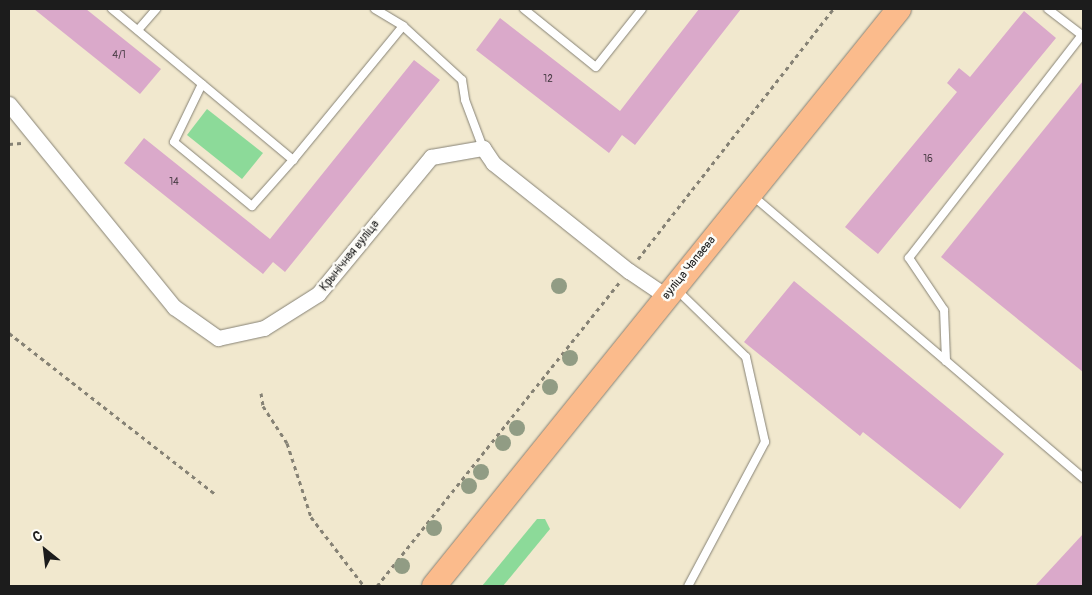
<!DOCTYPE html>
<html>
<head>
<meta charset="utf-8">
<style>
  body { margin:0 }
  #map { position:relative; width:1092px; height:595px; overflow:hidden; background:#f1e8ce; font-family:Pangolin,sans-serif }
  div>[style] { position:absolute }
  .green>* { inset:0; background:#8cda99 }
  .building>* { inset:0; background:#daa9ca }
  .path>* { height:3px; margin-top:-1.5px; transform-origin:0; background:repeating-linear-gradient(90deg,#868275 0 4px,transparent 0 8px) }
  .roads { filter:drop-shadow(0 0 1px #868275) drop-shadow(0 0 1px #868275) }
  .lane>* { height:8px; margin:-4px; padding:0 4px; transform-origin:4px; border-radius:4px; background:#fff }
  .street>* { height:15px; margin:-7.5px; padding:0 7.5px; transform-origin:7.5px; border-radius:7.5px; background:#fff }
  .primary>* { height:24px; margin:-12px; padding:0 12px; transform-origin:12px; border-radius:12px; background:#fbbb8c }
  .trees>* { width:16px; height:16px; margin:-8px; border-radius:50%; background:#919c84 }
  span { translate:-50% -50%; white-space:nowrap; text-align:center; line-height:1.15; -webkit-text-stroke:5px #fdfcf7; paint-order:stroke }
  .number-label { font-size:10px; color:#4c3f48 }
  .number-label span { -webkit-text-stroke-width:0 }
  .street-label { font-size:12px; color:#1c1c1c }
  .frame { position:absolute; inset:0; border:10px solid #1c1c1c; pointer-events:none }
  .north { position:absolute; left:20px; top:525px; width:50px; height:50px; -webkit-text-stroke:4px #fdfcf7; paint-order:stroke; rotate:331deg; font-size:14px; font-weight:700; line-height:20px; text-align:center; color:#1c1c1c }
  .north::after { content:''; display:block; margin:auto; width:18px; height:22px; background:#1c1c1c; clip-path:polygon(50% 0,100% 100%,50% 72%,0 100%) }
</style>
</head>
<body>
<div id="map">
  <div class="green">
    <i style="clip-path:polygon(207px 109px,263px 153px,242px 179px,187px 135px)"></i>
    <i style="clip-path:polygon(537px 519px,545px 519px,550px 529px,503px 586px,482px 586px)"></i>
  </div>
  <div class="building">
    <i style="clip-path:polygon(34px 9px,86px 9px,161px 69px,140px 94px)"></i>
    <i style="clip-path:polygon(699px 9px,741px 9px,635px 145px,622px 135px,609px 153px,476px 50px,500px 18px,620px 111px)"></i>
    <i style="clip-path:polygon(1024px 11px,1056px 38px,878px 254px,845px 227px,957px 92px,947px 83px,959px 68px,970px 77px)"></i>
    <i style="clip-path:polygon(414px 60px,440px 80px,285px 272px,273px 262px,263px 274px,124px 163px,144px 138px,270px 239px)"></i>
    <i style="clip-path:polygon(1083px 81px,1083px 372px,941px 257px)"></i>
    <i style="clip-path:polygon(794px 281px,1004px 454px,960px 509px,863px 432px,860px 436px,744px 342px)"></i>
    <i style="clip-path:polygon(1083px 534px,1083px 586px,1035px 586px)"></i>
  </div>
  <div class="path">
    <i style="left:9px;top:144px;width:12px;rotate:-5deg"></i>
    <i style="left:638px;top:259px;width:317px;rotate:-52deg"></i>
    <i style="left:9px;top:333px;width:261px;rotate:38deg"></i>
    <i style="left:261px;top:393px;width:13px;rotate:81deg"></i>
    <i style="left:263px;top:406px;width:44px;rotate:57deg"></i>
    <i style="left:287px;top:443px;width:78px;rotate:72deg"></i>
    <i style="left:311px;top:517px;width:87px;rotate:52.5deg"></i>
    <i style="left:377px;top:586px;width:388px;rotate:-51.4deg"></i>
  </div>
  <div class="roads">
    <div class="lane">
      <i style="left:112px;top:9px;width:236px;rotate:39.8deg"></i>
      <i style="left:293px;top:160px;width:173px;rotate:-50.6deg"></i>
      <i style="left:403px;top:26px;width:80px;rotate:42.5deg"></i>
      <i style="left:462px;top:80px;width:20px;rotate:81deg"></i>
      <i style="left:465px;top:100px;width:51px;rotate:69.4deg"></i>
      <i style="left:375px;top:9px;width:33px;rotate:31deg"></i>
      <i style="left:524px;top:9px;width:92px;rotate:38.9deg"></i>
      <i style="left:596px;top:67px;width:74px;rotate:-51.6deg"></i>
      <i style="left:1048px;top:9px;width:44px;rotate:37.6deg"></i>
      <i style="left:138px;top:30px;width:28px;rotate:-49deg"></i>
      <i style="left:202px;top:84px;width:64px;rotate:115.8deg"></i>
      <i style="left:174px;top:142px;width:101px;rotate:39.4deg"></i>
      <i style="left:252px;top:206px;width:62px;rotate:-48.3deg"></i>
      <i style="left:753px;top:196px;width:434px;rotate:40.5deg"></i>
      <i style="left:677px;top:290px;width:96px;rotate:44.2deg"></i>
      <i style="left:746px;top:357px;width:87px;rotate:77.4deg"></i>
      <i style="left:765px;top:442px;width:163px;rotate:118.1deg"></i>
      <i style="left:946px;top:361px;width:51px;rotate:-92.2deg"></i>
      <i style="left:944px;top:310px;width:63px;rotate:-123.9deg"></i>
      <i style="left:909px;top:258px;width:282px;rotate:-52.2deg"></i>
    </div>
    <div class="street">
      <i style="left:9px;top:104px;width:262px;rotate:50.9deg"></i>
      <i style="left:174px;top:307px;width:54px;rotate:35.2deg"></i>
      <i style="left:218px;top:338px;width:47px;rotate:-12.3deg"></i>
      <i style="left:264px;top:328px;width:64px;rotate:-32.2deg"></i>
      <i style="left:318px;top:294px;width:178px;rotate:-50.5deg"></i>
      <i style="left:431px;top:157px;width:53px;rotate:-9.8deg"></i>
      <i style="left:483px;top:148px;width:18px;rotate:56deg"></i>
      <i style="left:493px;top:163px;width:174px;rotate:38.5deg"></i>
      <i style="left:629px;top:271px;width:45px;rotate:34deg"></i>
    </div>
    <div class="primary">
      <i style="left:434px;top:586px;width:741px;rotate:-51.13deg"></i>
    </div>
  </div>
  <div class="trees">
    <i style="left:559px;top:286px"></i>
    <i style="left:570px;top:358px"></i>
    <i style="left:550px;top:387px"></i>
    <i style="left:517px;top:428px"></i>
    <i style="left:503px;top:443px"></i>
    <i style="left:481px;top:472px"></i>
    <i style="left:469px;top:486px"></i>
    <i style="left:434px;top:528px"></i>
    <i style="left:402px;top:566px"></i>
  </div>
  <div class="number-label">
    <span style="left:119px;top:56px">4/1</span>
    <span style="left:548px;top:80px">12</span>
    <span style="left:928px;top:160px">16</span>
    <span style="left:174px;top:183px">14</span>
  </div>
  <div class="street-label">
    <span style="left:350px;top:256px;rotate:-51deg">Крынічная вуліца</span>
    <span style="left:689px;top:268px;rotate:-51deg">вуліца Чапаева</span>
  </div>
  <div class="frame"></div>
  <div class="north">С</div>
</div>
</body>
</html>
